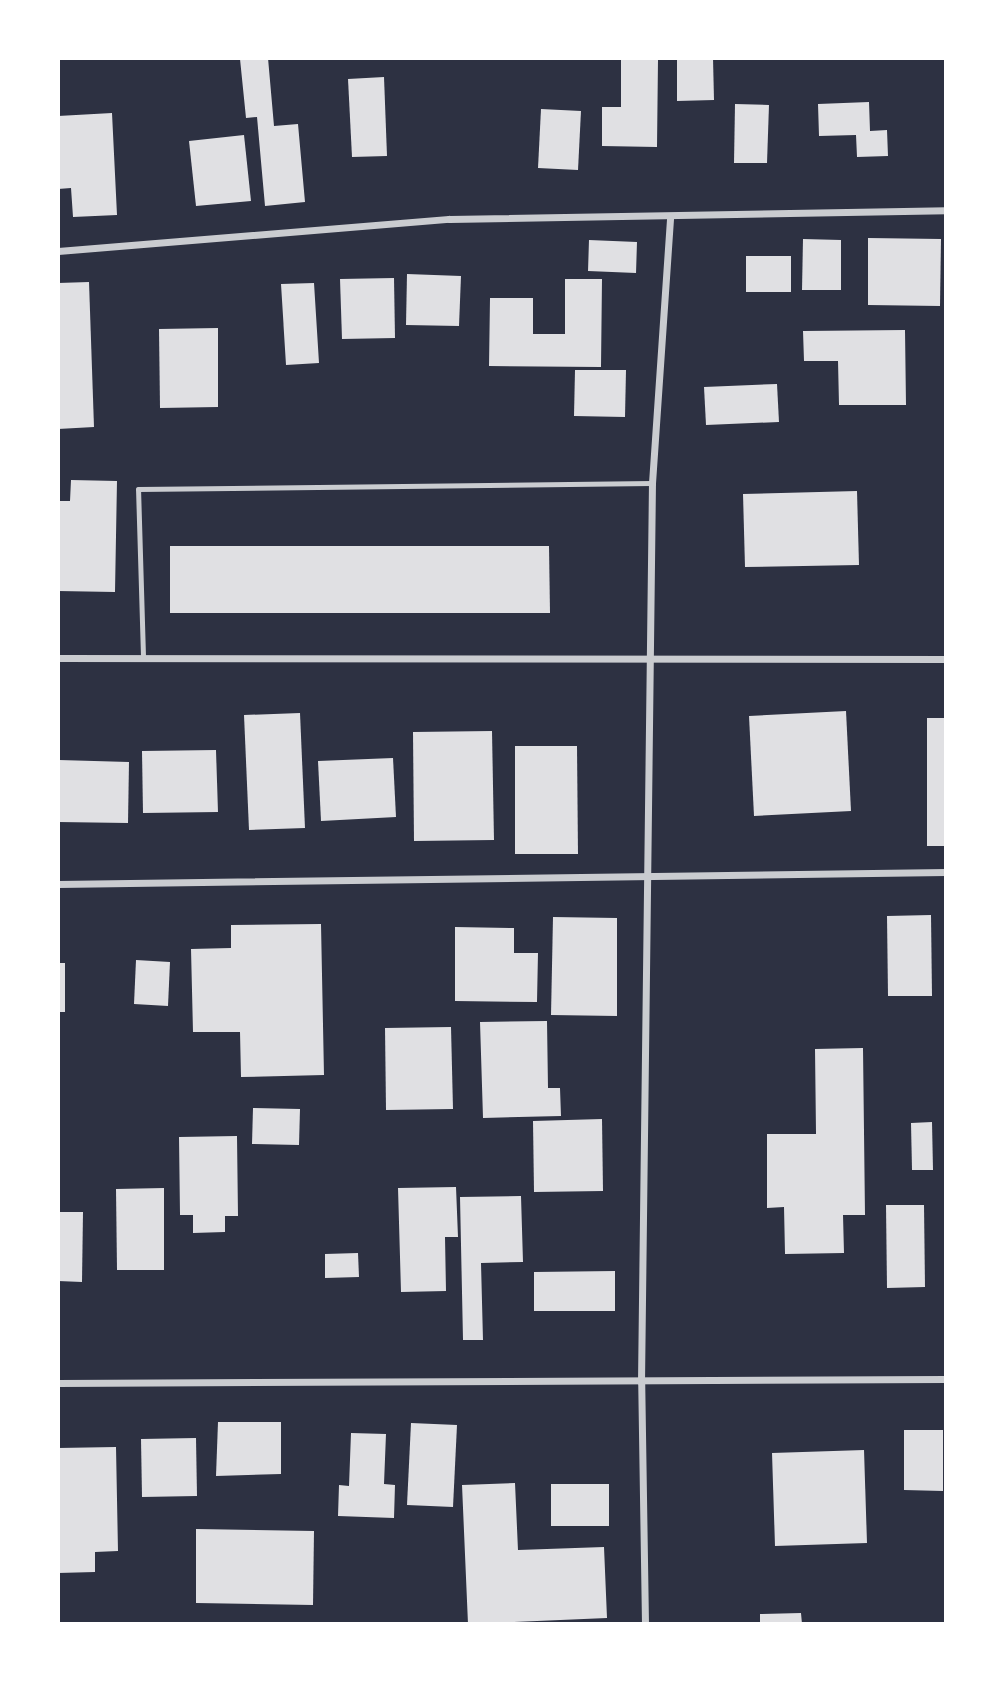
<!DOCTYPE html>
<html>
<head>
<meta charset="utf-8">
<style>
  body { margin:0 }
  #map { position:relative; width:1004px; height:1682px; overflow:hidden; background:#2d3142; font-family:Roboto,sans-serif }
  div>[style] { position:absolute }
  .building>* { inset:0; background:#e0e0e3 }
  .service>* { height:5px; margin:-2.5px; padding:0 2.5px; transform-origin:2.5px; border-radius:2.5px; background:#caccd0 }
  .minor>* { height:7px; margin:-3.5px; padding:0 3.5px; transform-origin:3.5px; border-radius:3.5px; background:#caccd0 }
  span { translate:-50% -50%; white-space:nowrap; text-align:center; line-height:1.15; -webkit-text-stroke:6px #fff; paint-order:stroke }
  .frame { position:absolute; inset:0; border:60px solid #fff; pointer-events:none }
</style>
</head>
<body>
<div id="map">
  <div class="building">
    <i style="clip-path:polygon(268px 58px,274px 126px,298px 124px,305px 202px,265px 206px,257px 117px,246px 118px,240px 59px)"></i>
    <i style="clip-path:polygon(677px 58px,713px 58px,714px 100px,677px 101px)"></i>
    <i style="clip-path:polygon(621px 59px,658px 60px,657px 147px,602px 146px,602px 107px,621px 107px)"></i>
    <i style="clip-path:polygon(384px 77px,387px 156px,352px 157px,348px 79px)"></i>
    <i style="clip-path:polygon(869px 102px,870px 131px,887px 130px,888px 156px,857px 157px,856px 135px,819px 136px,818px 104px)"></i>
    <i style="clip-path:polygon(735px 104px,769px 105px,767px 163px,734px 163px)"></i>
    <i style="clip-path:polygon(541px 109px,581px 111px,578px 170px,538px 168px)"></i>
    <i style="clip-path:polygon(112px 113px,117px 215px,73px 217px,71px 188px,58px 189px,58px 116px)"></i>
    <i style="clip-path:polygon(244px 135px,251px 201px,196px 206px,189px 141px)"></i>
    <i style="clip-path:polygon(868px 238px,941px 239px,940px 306px,868px 305px)"></i>
    <i style="clip-path:polygon(803px 239px,841px 240px,841px 290px,802px 290px)"></i>
    <i style="clip-path:polygon(589px 240px,637px 242px,636px 273px,588px 271px)"></i>
    <i style="clip-path:polygon(746px 256px,791px 256px,791px 292px,746px 292px)"></i>
    <i style="clip-path:polygon(407px 274px,461px 276px,459px 326px,406px 325px)"></i>
    <i style="clip-path:polygon(394px 278px,395px 338px,342px 339px,340px 279px)"></i>
    <i style="clip-path:polygon(565px 279px,602px 279px,601px 367px,489px 366px,490px 298px,533px 298px,533px 334px,565px 334px)"></i>
    <i style="clip-path:polygon(89px 282px,94px 427px,58px 429px,58px 283px)"></i>
    <i style="clip-path:polygon(314px 283px,319px 363px,286px 365px,281px 284px)"></i>
    <i style="clip-path:polygon(218px 328px,218px 407px,160px 408px,159px 329px)"></i>
    <i style="clip-path:polygon(905px 330px,906px 405px,839px 405px,838px 361px,804px 361px,803px 331px)"></i>
    <i style="clip-path:polygon(575px 370px,626px 370px,625px 417px,574px 416px)"></i>
    <i style="clip-path:polygon(777px 384px,779px 422px,706px 425px,704px 387px)"></i>
    <i style="clip-path:polygon(71px 480px,117px 481px,115px 592px,58px 591px,58px 501px,70px 501px)"></i>
    <i style="clip-path:polygon(857px 491px,859px 565px,745px 567px,743px 494px)"></i>
    <i style="clip-path:polygon(170px 546px,549px 546px,550px 613px,170px 613px)"></i>
    <i style="clip-path:polygon(846px 711px,851px 811px,754px 816px,749px 716px)"></i>
    <i style="clip-path:polygon(300px 713px,305px 828px,249px 830px,244px 715px)"></i>
    <i style="clip-path:polygon(927px 718px,946px 718px,946px 846px,927px 846px)"></i>
    <i style="clip-path:polygon(492px 731px,494px 840px,414px 841px,413px 732px)"></i>
    <i style="clip-path:polygon(515px 746px,577px 746px,578px 854px,515px 854px)"></i>
    <i style="clip-path:polygon(216px 750px,218px 812px,143px 813px,142px 751px)"></i>
    <i style="clip-path:polygon(393px 758px,396px 817px,321px 821px,318px 761px)"></i>
    <i style="clip-path:polygon(59px 760px,129px 762px,128px 823px,58px 822px)"></i>
    <i style="clip-path:polygon(931px 915px,932px 996px,888px 996px,887px 916px)"></i>
    <i style="clip-path:polygon(553px 917px,617px 918px,617px 1016px,551px 1015px)"></i>
    <i style="clip-path:polygon(321px 924px,324px 1075px,241px 1077px,240px 1032px,193px 1032px,191px 949px,231px 948px,231px 925px)"></i>
    <i style="clip-path:polygon(455px 927px,514px 928px,514px 953px,538px 953px,537px 1002px,455px 1001px)"></i>
    <i style="clip-path:polygon(136px 960px,170px 962px,168px 1006px,134px 1004px)"></i>
    <i style="clip-path:polygon(58px 963px,65px 963px,65px 1012px,58px 1012px)"></i>
    <i style="clip-path:polygon(547px 1021px,548px 1088px,560px 1088px,561px 1116px,483px 1118px,480px 1022px)"></i>
    <i style="clip-path:polygon(451px 1027px,453px 1109px,386px 1110px,385px 1028px)"></i>
    <i style="clip-path:polygon(863px 1048px,865px 1215px,843px 1215px,844px 1253px,785px 1254px,784px 1207px,767px 1208px,767px 1134px,816px 1134px,815px 1049px)"></i>
    <i style="clip-path:polygon(253px 1108px,300px 1109px,299px 1145px,252px 1144px)"></i>
    <i style="clip-path:polygon(602px 1119px,603px 1191px,534px 1192px,533px 1121px)"></i>
    <i style="clip-path:polygon(932px 1122px,933px 1170px,912px 1170px,911px 1123px)"></i>
    <i style="clip-path:polygon(237px 1136px,238px 1216px,225px 1216px,225px 1232px,193px 1233px,193px 1215px,180px 1215px,179px 1137px)"></i>
    <i style="clip-path:polygon(456px 1187px,458px 1237px,445px 1237px,446px 1291px,401px 1292px,398px 1188px)"></i>
    <i style="clip-path:polygon(164px 1188px,164px 1270px,117px 1270px,116px 1189px)"></i>
    <i style="clip-path:polygon(521px 1196px,523px 1262px,481px 1263px,483px 1340px,463px 1340px,460px 1197px)"></i>
    <i style="clip-path:polygon(886px 1205px,924px 1205px,925px 1287px,887px 1288px)"></i>
    <i style="clip-path:polygon(58px 1212px,83px 1212px,82px 1282px,58px 1281px)"></i>
    <i style="clip-path:polygon(358px 1253px,359px 1277px,325px 1278px,325px 1254px)"></i>
    <i style="clip-path:polygon(615px 1271px,615px 1311px,534px 1311px,534px 1272px)"></i>
    <i style="clip-path:polygon(218px 1422px,281px 1422px,281px 1474px,216px 1476px)"></i>
    <i style="clip-path:polygon(411px 1423px,457px 1425px,453px 1507px,407px 1505px)"></i>
    <i style="clip-path:polygon(904px 1430px,943px 1430px,943px 1491px,904px 1490px)"></i>
    <i style="clip-path:polygon(351px 1433px,386px 1434px,384px 1484px,395px 1485px,394px 1518px,338px 1516px,339px 1485px,349px 1486px)"></i>
    <i style="clip-path:polygon(196px 1438px,197px 1496px,142px 1497px,141px 1439px)"></i>
    <i style="clip-path:polygon(116px 1447px,118px 1551px,95px 1552px,95px 1572px,58px 1573px,58px 1448px)"></i>
    <i style="clip-path:polygon(864px 1450px,867px 1543px,775px 1546px,772px 1453px)"></i>
    <i style="clip-path:polygon(515px 1483px,518px 1550px,604px 1547px,607px 1618px,468px 1624px,462px 1485px)"></i>
    <i style="clip-path:polygon(551px 1484px,609px 1484px,609px 1526px,551px 1526px)"></i>
    <i style="clip-path:polygon(196px 1529px,314px 1531px,313px 1605px,196px 1603px)"></i>
    <i style="clip-path:polygon(801px 1613px,802px 1624px,760px 1624px,760px 1614px)"></i>
  </div>
  <div class="service">
    <i style="left:143px;top:656px;width:167px;rotate:-91.7deg"></i>
    <i style="left:138px;top:489px;width:514px;rotate:-0.67deg"></i>
  </div>
  <div class="minor">
    <i style="left:58px;top:251px;width:392px;rotate:-4.7deg"></i>
    <i style="left:449px;top:219px;width:497px;rotate:-1deg"></i>
    <i style="left:58px;top:658px;width:888px;rotate:0.06deg"></i>
    <i style="left:58px;top:884px;width:888px;rotate:-0.77deg"></i>
    <i style="left:58px;top:1383px;width:888px;rotate:-0.26deg"></i>
    <i style="left:645px;top:1624px;width:242px;rotate:-90.9deg"></i>
    <i style="left:641px;top:1382px;width:899px;rotate:-89.3deg"></i>
    <i style="left:652px;top:483px;width:267px;rotate:-86.1deg"></i>
  </div>
  <div class="frame"></div>
</div>
</body>
</html>
